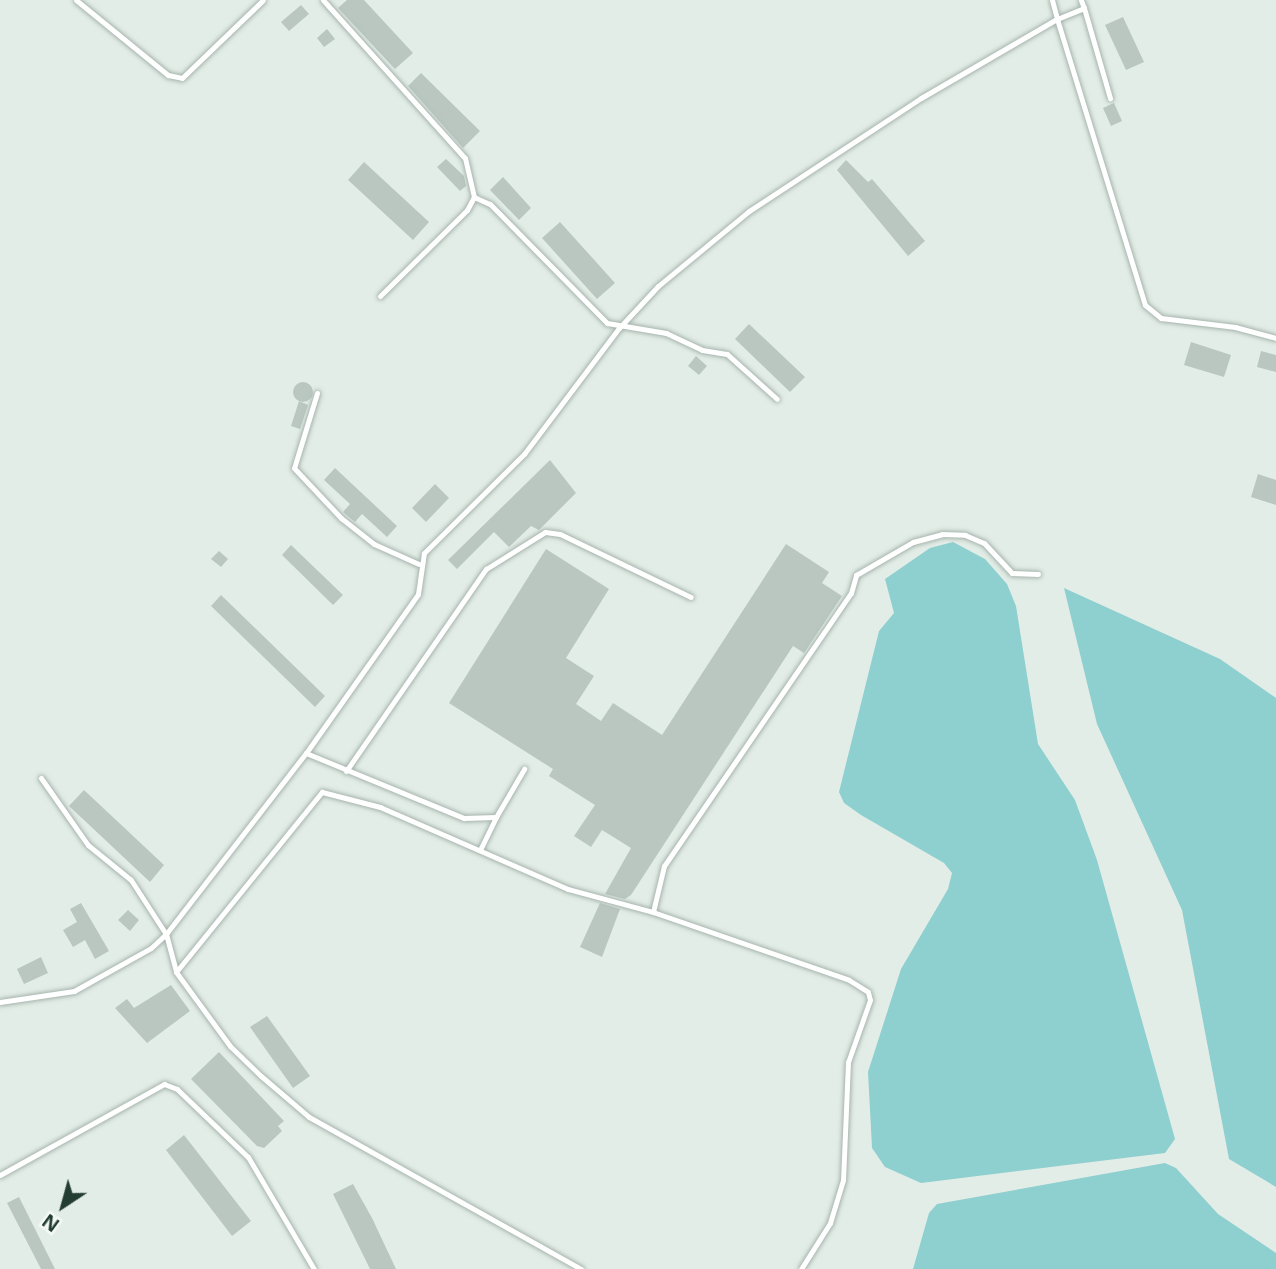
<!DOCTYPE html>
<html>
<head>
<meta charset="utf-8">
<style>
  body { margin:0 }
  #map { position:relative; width:1276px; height:1269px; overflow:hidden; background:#e3ede7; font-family:"Open Sans",sans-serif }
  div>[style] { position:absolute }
  .water>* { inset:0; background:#8ecfcf }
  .building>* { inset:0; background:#b9c7c0 }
  .round { border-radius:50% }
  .roads { filter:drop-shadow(0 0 2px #a6b5ad) drop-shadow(0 0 2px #a6b5ad) }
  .lane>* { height:5px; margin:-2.5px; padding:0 2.5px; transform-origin:2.5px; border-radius:2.5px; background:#fff }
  span { translate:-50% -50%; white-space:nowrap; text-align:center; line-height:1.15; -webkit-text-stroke:6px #f4f9f6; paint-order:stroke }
  .north { position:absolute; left:28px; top:1171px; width:70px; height:70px; -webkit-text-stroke:5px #f4f9f6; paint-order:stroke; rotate:216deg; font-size:19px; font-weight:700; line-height:28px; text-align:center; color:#243d33 }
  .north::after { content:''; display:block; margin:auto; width:24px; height:32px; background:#243d33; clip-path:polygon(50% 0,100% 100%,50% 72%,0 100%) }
</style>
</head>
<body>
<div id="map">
  <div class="water">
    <i style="clip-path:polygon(953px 542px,985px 559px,1007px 584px,1016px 606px,1038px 744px,1075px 800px,1097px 860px,1175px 1139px,1165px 1153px,921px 1183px,885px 1167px,872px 1148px,868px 1072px,901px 969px,948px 889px,952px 873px,944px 863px,861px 815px,844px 803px,839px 792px,879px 631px,894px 613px,885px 579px,930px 548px)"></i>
    <i style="clip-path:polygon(1064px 588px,1220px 659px,1276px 698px,1276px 1187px,1229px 1159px,1182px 910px,1097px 724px)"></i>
    <i style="clip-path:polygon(1165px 1163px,1176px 1168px,1218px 1214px,1276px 1253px,1276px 1269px,913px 1269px,929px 1213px,937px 1204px)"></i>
  </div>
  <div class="building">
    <i style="clip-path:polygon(347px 0,364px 0,413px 53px,395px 69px,338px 8px)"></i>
    <i style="clip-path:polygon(301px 5px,309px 14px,289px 31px,281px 22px)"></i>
    <i style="clip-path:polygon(1123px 17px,1144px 62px,1126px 70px,1105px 25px)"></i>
    <i style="clip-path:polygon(327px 29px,335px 39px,324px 47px,317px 38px)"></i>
    <i style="clip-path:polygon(421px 73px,480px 131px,463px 148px,408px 86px)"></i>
    <i style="clip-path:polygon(1114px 103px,1122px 121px,1111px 126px,1103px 108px)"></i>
    <i style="clip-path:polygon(446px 159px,464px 176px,466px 186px,460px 191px,437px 167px)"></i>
    <i style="clip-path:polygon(846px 160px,868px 182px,872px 179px,925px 241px,908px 256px,837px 170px)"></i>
    <i style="clip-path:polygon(364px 162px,429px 222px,413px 240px,348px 180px)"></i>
    <i style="clip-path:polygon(503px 177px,531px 208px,519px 220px,490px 190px)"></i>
    <i style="clip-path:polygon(560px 222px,615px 283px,597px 299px,542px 238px)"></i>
    <i style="clip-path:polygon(749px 324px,805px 377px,790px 392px,735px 339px)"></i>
    <i style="clip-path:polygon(1191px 342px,1231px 355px,1224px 377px,1184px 365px)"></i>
    <i style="clip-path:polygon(1261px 351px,1276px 355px,1276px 372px,1257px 367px)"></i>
    <i style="clip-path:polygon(696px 356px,707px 366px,699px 375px,688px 366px)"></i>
    <i class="round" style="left:293px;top:382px;width:20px;height:20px"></i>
    <i style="clip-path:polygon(299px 401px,308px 405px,300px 429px,291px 426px)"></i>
    <i style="clip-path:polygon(550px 460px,576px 493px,539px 530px,531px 526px,509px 547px,494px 532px,457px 569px,448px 560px)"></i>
    <i style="clip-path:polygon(335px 468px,397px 526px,387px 537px,362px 514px,355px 522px,343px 512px,350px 504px,324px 480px)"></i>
    <i style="clip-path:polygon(1258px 474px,1276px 480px,1276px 505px,1251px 497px)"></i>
    <i style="clip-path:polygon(435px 484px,449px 498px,426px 522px,412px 508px)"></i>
    <i style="clip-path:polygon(786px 544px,829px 572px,822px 583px,842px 596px,804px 653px,793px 646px,631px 895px,625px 899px,605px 894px,631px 848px,602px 830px,591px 847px,574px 836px,595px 805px,549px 776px,553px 769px,449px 703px,546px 549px,609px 589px,566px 658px,594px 676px,576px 704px,601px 721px,613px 703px,662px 735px)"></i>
    <i style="clip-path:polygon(291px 545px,343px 595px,333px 605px,282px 555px)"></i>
    <i style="clip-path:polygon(219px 551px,228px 559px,221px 567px,211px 559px)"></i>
    <i style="clip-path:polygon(221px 595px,325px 696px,315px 707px,211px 606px)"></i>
    <i style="clip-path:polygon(84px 790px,164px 865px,150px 882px,69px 806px)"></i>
    <i style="clip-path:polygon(81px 903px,109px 951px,95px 959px,85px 940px,73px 947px,63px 930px,77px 922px,70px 909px)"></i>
    <i style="clip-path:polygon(600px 903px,620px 909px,602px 957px,580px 947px)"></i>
    <i style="clip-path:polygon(128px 910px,139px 920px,130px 931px,118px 920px)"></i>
    <i style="clip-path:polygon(41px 957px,48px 973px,24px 984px,17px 969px)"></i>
    <i style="clip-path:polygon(171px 985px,190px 1011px,147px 1043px,115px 1008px,127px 999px,134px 1008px)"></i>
    <i style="clip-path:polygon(267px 1016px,310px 1076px,293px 1088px,250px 1027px)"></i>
    <i style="clip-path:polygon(219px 1052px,284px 1121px,278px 1126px,282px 1131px,264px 1148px,257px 1146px,191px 1079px)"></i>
    <i style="clip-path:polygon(184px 1135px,251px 1221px,232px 1236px,166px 1150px)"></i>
    <i style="clip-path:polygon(353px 1184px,372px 1218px,396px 1269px,370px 1269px,333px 1194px)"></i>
    <i style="clip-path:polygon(19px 1197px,55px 1269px,41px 1269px,7px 1203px)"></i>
  </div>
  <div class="roads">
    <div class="lane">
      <i style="left:76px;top:0;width:119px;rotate:39.2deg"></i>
      <i style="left:168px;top:75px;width:14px;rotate:12deg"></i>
      <i style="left:182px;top:78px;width:112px;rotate:-43.9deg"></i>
      <i style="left:323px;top:0;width:212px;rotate:48.1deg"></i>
      <i style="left:465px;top:158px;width:40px;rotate:77deg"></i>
      <i style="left:1052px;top:0;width:20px;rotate:75deg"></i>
      <i style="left:1057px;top:19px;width:29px;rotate:-22deg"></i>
      <i style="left:1084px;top:8px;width:9px;rotate:-111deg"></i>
      <i style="left:1084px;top:8px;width:94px;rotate:73.9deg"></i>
      <i style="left:380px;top:296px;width:122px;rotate:-44.7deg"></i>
      <i style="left:467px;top:210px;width:15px;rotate:-62deg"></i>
      <i style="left:474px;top:197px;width:17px;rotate:24deg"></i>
      <i style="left:490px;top:204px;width:167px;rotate:45.5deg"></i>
      <i style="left:607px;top:323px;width:60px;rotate:9.6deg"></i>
      <i style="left:666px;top:333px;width:40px;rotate:25deg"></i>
      <i style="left:702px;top:350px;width:25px;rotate:9deg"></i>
      <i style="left:727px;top:354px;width:67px;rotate:42deg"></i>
      <i style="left:317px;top:393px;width:78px;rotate:107deg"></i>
      <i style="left:294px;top:468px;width:69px;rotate:46.8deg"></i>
      <i style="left:341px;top:518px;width:42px;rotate:38.2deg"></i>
      <i style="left:374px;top:544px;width:49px;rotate:24deg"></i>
      <i style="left:306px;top:753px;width:171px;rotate:22.4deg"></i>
      <i style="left:464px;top:818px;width:32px;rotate:-2deg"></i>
      <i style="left:496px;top:817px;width:56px;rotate:-59.7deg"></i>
      <i style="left:346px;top:771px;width:246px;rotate:-55.3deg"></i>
      <i style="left:486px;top:569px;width:70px;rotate:-32.1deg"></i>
      <i style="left:545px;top:532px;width:15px;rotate:8deg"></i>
      <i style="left:560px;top:534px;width:145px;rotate:25.7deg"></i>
      <i style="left:41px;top:778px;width:82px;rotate:55deg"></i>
      <i style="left:88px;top:845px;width:55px;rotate:39.1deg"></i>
      <i style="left:131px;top:880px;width:64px;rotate:57.1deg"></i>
      <i style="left:166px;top:934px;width:39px;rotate:75deg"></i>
      <i style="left:176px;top:972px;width:92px;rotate:53.9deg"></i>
      <i style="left:230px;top:1046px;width:43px;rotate:44.1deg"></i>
      <i style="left:261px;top:1076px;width:63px;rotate:40.5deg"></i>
      <i style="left:309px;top:1117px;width:312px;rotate:29.2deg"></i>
      <i style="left:480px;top:850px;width:37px;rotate:-64deg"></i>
      <i style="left:653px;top:912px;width:47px;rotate:-76.6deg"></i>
      <i style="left:664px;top:866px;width:331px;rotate:-55.6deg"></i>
      <i style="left:851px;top:593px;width:19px;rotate:-74deg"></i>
      <i style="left:856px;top:575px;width:66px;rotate:-30.1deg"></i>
      <i style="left:913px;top:542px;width:30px;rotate:-15deg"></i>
      <i style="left:942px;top:534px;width:23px;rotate:2deg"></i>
      <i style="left:965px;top:535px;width:21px;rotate:23deg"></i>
      <i style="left:984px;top:543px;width:41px;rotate:47deg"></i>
      <i style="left:1012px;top:573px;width:26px;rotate:2deg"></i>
      <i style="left:176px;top:972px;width:232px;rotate:-51deg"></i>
      <i style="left:322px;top:792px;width:60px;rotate:14.5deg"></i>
      <i style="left:380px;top:807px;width:205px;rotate:23.6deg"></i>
      <i style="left:568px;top:889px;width:88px;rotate:15.1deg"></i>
      <i style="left:653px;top:912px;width:207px;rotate:19.1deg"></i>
      <i style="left:849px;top:980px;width:22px;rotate:32deg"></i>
      <i style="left:868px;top:992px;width:8px;rotate:76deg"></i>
      <i style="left:870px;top:1000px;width:66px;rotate:109.5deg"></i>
      <i style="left:848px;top:1062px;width:118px;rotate:92.4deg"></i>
      <i style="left:843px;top:1180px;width:45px;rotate:106.8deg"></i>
      <i style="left:830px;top:1223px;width:54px;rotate:122.2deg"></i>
      <i style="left:0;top:1002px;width:75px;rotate:-8.5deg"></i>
      <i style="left:74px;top:991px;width:88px;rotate:-29.2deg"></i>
      <i style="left:151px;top:948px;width:21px;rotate:-43deg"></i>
      <i style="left:166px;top:934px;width:229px;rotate:-52.3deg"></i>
      <i style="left:306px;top:753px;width:194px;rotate:-54.8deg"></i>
      <i style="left:418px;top:594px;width:41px;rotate:-81.7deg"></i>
      <i style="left:424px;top:553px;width:141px;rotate:-44.7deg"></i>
      <i style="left:524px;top:454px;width:158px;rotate:-53deg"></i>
      <i style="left:619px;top:328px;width:57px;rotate:-47.1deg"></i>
      <i style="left:658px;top:286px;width:118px;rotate:-39.5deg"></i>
      <i style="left:749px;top:211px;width:206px;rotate:-33.3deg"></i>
      <i style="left:921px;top:98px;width:157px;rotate:-30.2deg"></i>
      <i style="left:1057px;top:19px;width:299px;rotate:72.9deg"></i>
      <i style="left:1145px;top:305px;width:21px;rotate:39deg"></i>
      <i style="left:1161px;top:318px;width:75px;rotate:6.9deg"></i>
      <i style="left:1235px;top:327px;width:42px;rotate:15deg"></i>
      <i style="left:0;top:1175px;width:188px;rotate:-29deg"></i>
      <i style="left:164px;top:1084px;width:14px;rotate:21deg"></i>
      <i style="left:177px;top:1089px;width:98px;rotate:43.8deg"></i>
      <i style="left:248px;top:1157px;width:130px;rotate:59.5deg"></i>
    </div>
  </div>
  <div class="north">N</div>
</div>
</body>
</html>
